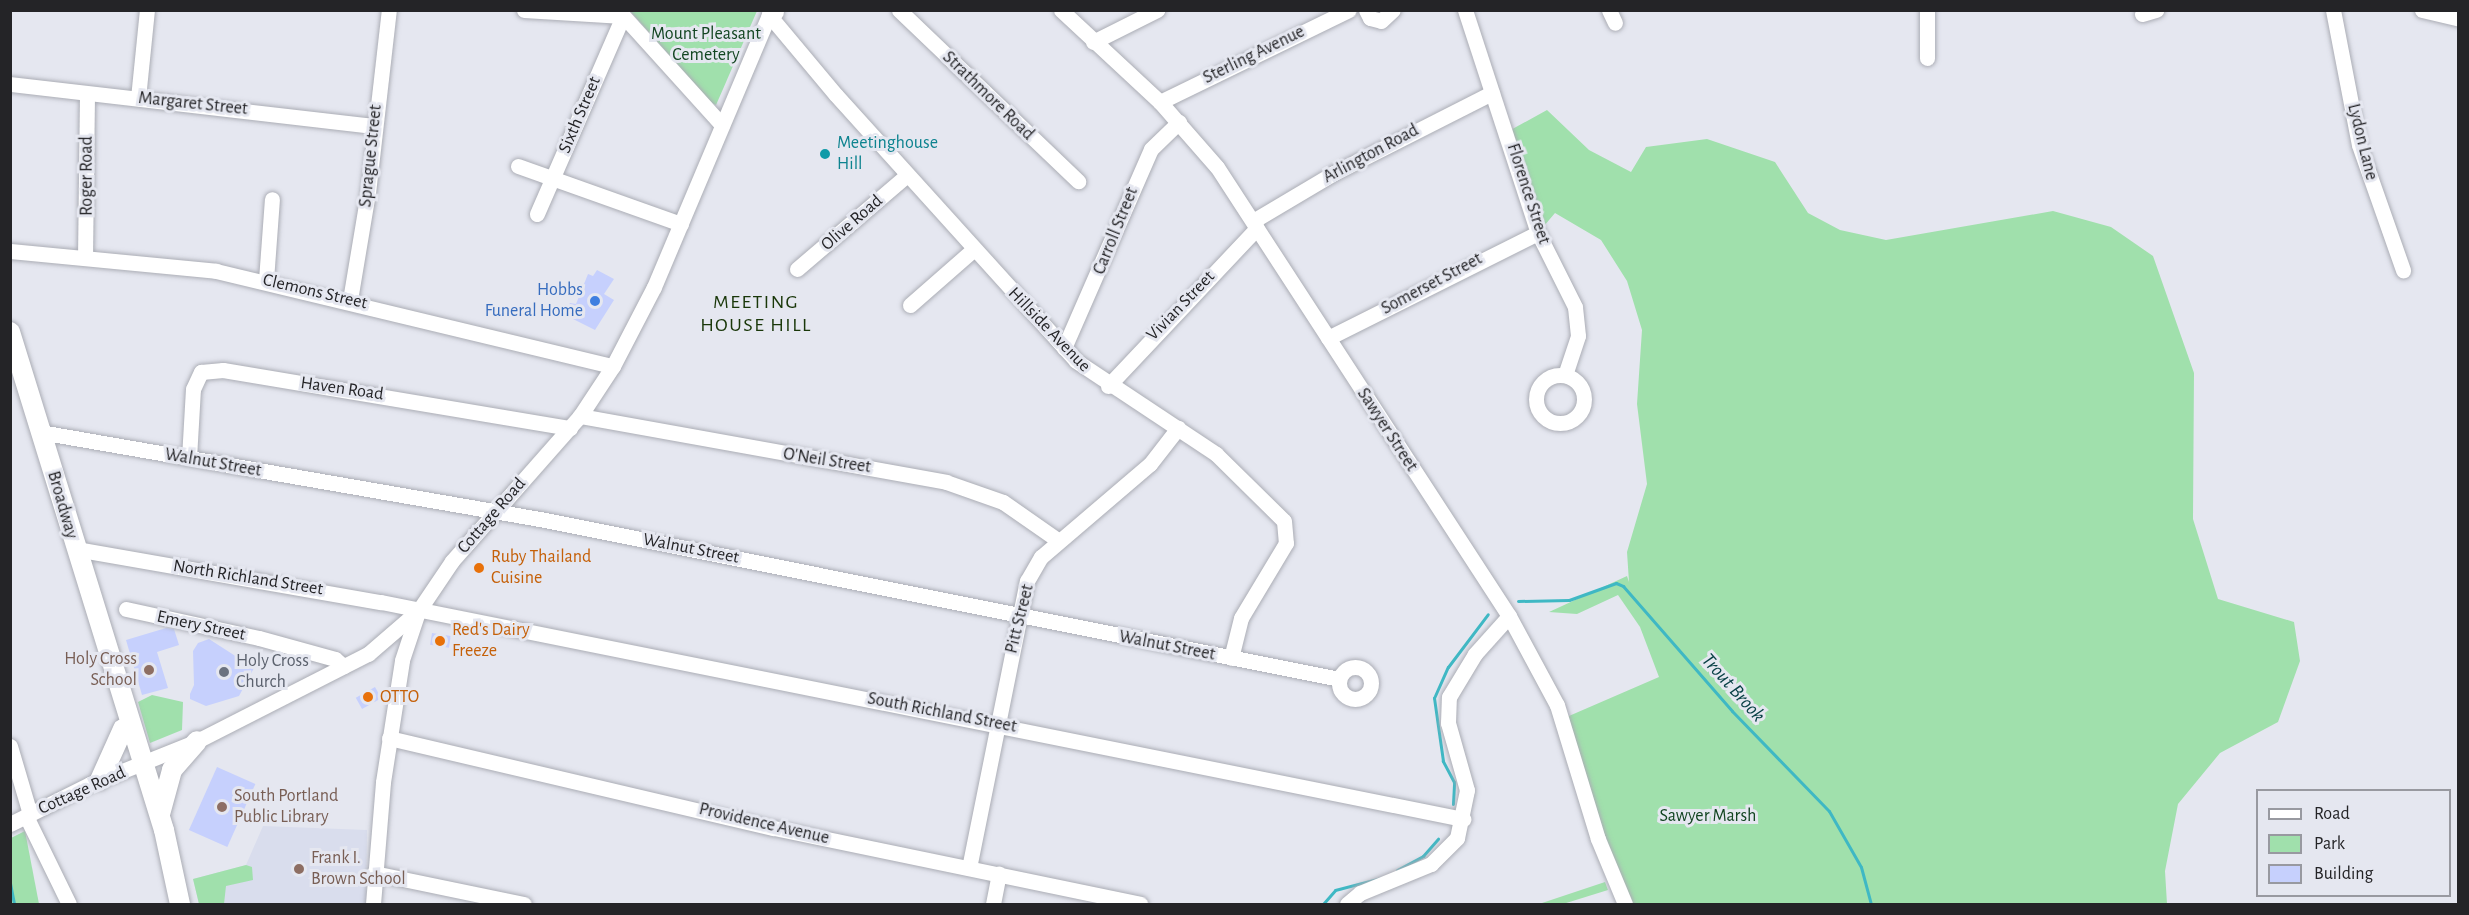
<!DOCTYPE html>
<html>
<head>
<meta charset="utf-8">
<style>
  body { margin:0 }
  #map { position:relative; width:2469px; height:915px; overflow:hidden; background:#e5e7f0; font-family:"Alegreya Sans",sans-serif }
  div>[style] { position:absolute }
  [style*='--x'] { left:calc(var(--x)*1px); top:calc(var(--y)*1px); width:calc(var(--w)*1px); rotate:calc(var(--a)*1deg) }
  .built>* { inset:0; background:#d9dded }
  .green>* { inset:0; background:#a0e0ac }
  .stream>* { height:3px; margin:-1.5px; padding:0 1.5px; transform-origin:1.5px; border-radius:1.5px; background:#3fb8c4 }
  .building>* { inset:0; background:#c6d0fd; transform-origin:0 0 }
  .roads { filter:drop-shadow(0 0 2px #abadb5) drop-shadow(0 0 2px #abadb5) }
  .minor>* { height:15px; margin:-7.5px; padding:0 7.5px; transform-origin:7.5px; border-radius:7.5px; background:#fff }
  .minor>.ring { margin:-7.5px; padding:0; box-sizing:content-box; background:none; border:15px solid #fff; border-radius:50% }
  .major>* { height:20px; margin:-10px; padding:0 10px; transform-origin:10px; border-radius:10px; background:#fff }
  .dots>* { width:16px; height:16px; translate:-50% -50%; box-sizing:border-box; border:3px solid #e5e7f0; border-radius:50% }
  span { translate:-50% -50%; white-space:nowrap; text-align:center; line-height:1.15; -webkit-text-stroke:6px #e5e7f0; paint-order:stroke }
  .park-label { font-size:18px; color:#124521 }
  .street-label { font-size:18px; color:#242427 }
  .culture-label { font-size:18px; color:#0d838f }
  .left { translate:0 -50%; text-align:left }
  .shop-label { font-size:18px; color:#366cbe }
  .right { translate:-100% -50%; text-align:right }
  .food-label { font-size:18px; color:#c56008 }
  .education-label { font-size:18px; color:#785e54 }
  .worship-label { font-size:18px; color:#5b616d }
  .neighbourhood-label { font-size:20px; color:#193709; letter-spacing:1.5px }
  .water-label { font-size:20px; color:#094146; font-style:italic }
  .frame { position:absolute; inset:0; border:12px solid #242427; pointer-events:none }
  .legend { position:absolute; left:2256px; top:789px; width:195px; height:108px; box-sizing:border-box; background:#e5e7f0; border:2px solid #9899a0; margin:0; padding:8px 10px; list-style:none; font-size:18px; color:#242427 }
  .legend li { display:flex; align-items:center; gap:12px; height:30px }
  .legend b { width:30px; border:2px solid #9899a0 }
</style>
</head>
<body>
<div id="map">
  <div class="built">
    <div style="clip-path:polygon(263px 826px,367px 830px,366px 904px,199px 904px,193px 879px,246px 865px)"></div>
  </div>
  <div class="green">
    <div style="clip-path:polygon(630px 11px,757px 11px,716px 105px,712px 103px)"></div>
    <div style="clip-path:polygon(1547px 110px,1589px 150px,1631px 172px,1646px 147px,1707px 139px,1775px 162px,1808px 213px,1840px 230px,1886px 240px,2053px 211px,2111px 227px,2153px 256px,2194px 373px,2193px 519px,2218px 599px,2294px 622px,2300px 661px,2278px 722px,2220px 753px,2178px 804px,2165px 871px,2167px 904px,1625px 904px,1562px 719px,1659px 677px,1640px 627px,1618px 595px,1577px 614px,1549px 612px,1627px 576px,1629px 582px,1627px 552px,1647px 484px,1637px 404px,1642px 330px,1627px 281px,1601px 240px,1555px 213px,1538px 233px,1507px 132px)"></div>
    <div style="clip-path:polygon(152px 695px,183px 702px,182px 730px,150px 743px,138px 702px)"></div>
    <div style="clip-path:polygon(25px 831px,39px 904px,11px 904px,11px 838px)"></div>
    <div style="clip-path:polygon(246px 865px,252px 867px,253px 880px,226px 886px,224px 904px,199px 904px,193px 879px)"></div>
    <div style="clip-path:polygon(1605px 882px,1608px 890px,1563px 904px,1539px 904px)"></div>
  </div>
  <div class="stream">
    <div style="--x:1518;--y:601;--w:51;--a:-1.1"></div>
    <div style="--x:1569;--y:600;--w:50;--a:-19.9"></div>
    <div style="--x:1616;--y:583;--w:8;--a:23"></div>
    <div style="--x:1623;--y:586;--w:166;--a:48.9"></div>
    <div style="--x:1732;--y:711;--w:139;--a:45.9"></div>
    <div style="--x:1829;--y:811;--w:64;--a:60.3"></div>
    <div style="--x:1861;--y:867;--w:38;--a:75"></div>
    <div style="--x:1453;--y:804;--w:22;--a:-87"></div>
    <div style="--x:1454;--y:782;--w:24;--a:-118"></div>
    <div style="--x:1443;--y:761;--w:64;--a:-98.1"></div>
    <div style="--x:1434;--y:698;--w:34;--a:-66"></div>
    <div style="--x:1448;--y:667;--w:66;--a:-53"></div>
    <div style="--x:1397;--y:870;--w:30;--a:-28"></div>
    <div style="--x:1423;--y:856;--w:23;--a:-49"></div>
    <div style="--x:10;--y:883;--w:21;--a:79"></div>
    <div style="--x:1323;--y:904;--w:18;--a:-49"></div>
    <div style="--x:1335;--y:890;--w:48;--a:-14.6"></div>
  </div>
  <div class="building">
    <div style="clip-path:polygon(597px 270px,614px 279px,604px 294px,614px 300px,595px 330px,563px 314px,570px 303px,576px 304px,588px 274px,593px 276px)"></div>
    <div style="clip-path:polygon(166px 628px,174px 629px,179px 645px,157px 652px,168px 688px,142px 695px,126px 640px)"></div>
    <div style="left:432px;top:633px;width:19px;height:12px;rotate:9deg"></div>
    <div style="clip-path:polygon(209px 639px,254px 668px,239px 696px,206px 706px,190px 699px,190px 694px,194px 685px,193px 651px,198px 643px)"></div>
    <div style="left:375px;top:687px;width:13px;height:22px;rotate:61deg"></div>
    <div style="left:217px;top:767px;width:42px;height:69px;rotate:24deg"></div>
  </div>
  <div class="roads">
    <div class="minor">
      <div style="--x:524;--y:10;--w:99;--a:3.5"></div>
      <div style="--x:623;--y:16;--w:216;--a:113.5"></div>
      <div style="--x:618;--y:10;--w:155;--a:47.9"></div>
      <div style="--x:899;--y:10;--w:248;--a:43.7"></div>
      <div style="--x:1061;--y:10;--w:135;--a:42.9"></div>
      <div style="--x:1160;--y:102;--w:86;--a:48.8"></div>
      <div style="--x:1217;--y:167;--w:536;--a:56.96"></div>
      <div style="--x:1509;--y:616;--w:101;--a:61.7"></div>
      <div style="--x:1557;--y:705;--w:140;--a:73"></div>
      <div style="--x:1598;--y:839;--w:70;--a:67.4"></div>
      <div style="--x:1366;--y:10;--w:9;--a:63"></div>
      <div style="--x:1370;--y:18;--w:11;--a:15"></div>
      <div style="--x:1381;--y:21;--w:16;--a:-43"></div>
      <div style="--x:1465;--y:10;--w:235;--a:71.9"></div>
      <div style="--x:1538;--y:233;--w:83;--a:63.4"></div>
      <div style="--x:1575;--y:307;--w:29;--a:84"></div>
      <div style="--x:1578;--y:336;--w:41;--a:108.4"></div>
      <div style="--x:1609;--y:10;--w:14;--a:65"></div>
      <div style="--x:1927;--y:10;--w:48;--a:90"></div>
      <div style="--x:2333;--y:10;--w:137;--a:79.1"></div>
      <div style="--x:2359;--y:145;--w:133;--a:70.6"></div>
      <div style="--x:2422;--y:10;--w:37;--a:13"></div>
      <div style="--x:776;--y:12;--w:8;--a:157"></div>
      <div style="--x:769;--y:15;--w:104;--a:50.1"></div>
      <div style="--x:836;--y:95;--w:358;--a:47.9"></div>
      <div style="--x:1076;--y:361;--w:168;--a:33.6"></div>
      <div style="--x:1216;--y:454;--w:95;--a:44.6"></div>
      <div style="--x:1284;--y:521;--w:22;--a:85"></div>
      <div style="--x:1286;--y:543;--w:87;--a:121"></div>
      <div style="--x:1241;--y:618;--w:41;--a:104"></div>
      <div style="--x:2142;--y:14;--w:15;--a:-16"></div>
      <div style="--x:1093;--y:42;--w:72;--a:-26.6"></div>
      <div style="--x:10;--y:84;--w:367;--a:6.6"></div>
      <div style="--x:138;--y:98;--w:88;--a:-84.2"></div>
      <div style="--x:1160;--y:102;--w:210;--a:-26"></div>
      <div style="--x:518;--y:166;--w:173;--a:19.6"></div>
      <div style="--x:1253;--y:221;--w:94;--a:-30.7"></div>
      <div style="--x:1334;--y:173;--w:177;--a:-26.9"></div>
      <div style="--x:10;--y:251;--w:207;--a:5.5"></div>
      <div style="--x:216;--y:271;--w:408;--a:13.5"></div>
      <div style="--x:85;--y:258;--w:164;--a:-89.3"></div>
      <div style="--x:797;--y:269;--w:143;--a:-40.5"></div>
      <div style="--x:266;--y:280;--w:81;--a:-85.8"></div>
      <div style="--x:350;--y:300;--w:109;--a:-80.5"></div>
      <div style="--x:368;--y:193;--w:184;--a:-83.5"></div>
      <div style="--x:910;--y:305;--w:85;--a:-41.2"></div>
      <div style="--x:1328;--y:338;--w:235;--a:-26.6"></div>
      <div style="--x:1064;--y:348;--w:217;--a:-66.4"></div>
      <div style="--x:1151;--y:149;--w:39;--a:-44"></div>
      <div class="ring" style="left:1536px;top:375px;width:33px;height:33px"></div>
      <div style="--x:1108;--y:386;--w:217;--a:-46.7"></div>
      <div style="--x:580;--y:416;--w:372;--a:10.2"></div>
      <div style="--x:946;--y:482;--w:60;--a:19.3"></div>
      <div style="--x:1003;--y:502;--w:68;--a:34.9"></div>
      <div style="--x:40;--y:432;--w:513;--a:9.88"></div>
      <div style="--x:545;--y:520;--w:810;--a:11.32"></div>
      <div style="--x:189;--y:458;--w:69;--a:-86.7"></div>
      <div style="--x:193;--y:389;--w:19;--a:-65"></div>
      <div style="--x:201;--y:372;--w:22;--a:-5"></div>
      <div style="--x:223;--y:370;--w:352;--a:9.5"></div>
      <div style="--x:76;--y:549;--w:310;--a:9.9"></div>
      <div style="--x:381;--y:602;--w:1104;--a:11.34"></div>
      <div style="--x:126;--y:609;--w:136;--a:12.3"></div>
      <div style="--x:259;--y:638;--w:79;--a:15.4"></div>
      <div style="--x:335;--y:659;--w:11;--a:41"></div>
      <div class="ring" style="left:1339px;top:667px;width:17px;height:17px"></div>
      <div style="--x:389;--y:738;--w:395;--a:13.2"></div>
      <div style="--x:774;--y:828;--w:374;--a:11.7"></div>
      <div style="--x:10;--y:746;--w:71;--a:73.6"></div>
      <div style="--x:26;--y:816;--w:98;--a:64"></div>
      <div style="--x:10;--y:824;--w:89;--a:-26.6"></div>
      <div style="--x:90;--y:784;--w:115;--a:-21.9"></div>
      <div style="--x:197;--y:741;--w:192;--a:-27"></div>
      <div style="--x:368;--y:654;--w:67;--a:-40.8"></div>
      <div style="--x:419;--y:610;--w:59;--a:-56"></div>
      <div style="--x:452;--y:561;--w:193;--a:-48.6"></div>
      <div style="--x:580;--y:416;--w:60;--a:-56.6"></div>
      <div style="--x:613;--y:366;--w:89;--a:-62.6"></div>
      <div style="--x:654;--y:287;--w:301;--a:-67.1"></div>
      <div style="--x:969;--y:868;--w:293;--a:-78.6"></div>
      <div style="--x:1027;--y:581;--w:28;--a:-60"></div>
      <div style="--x:1041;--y:557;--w:143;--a:-40.5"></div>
      <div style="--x:1150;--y:464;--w:46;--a:-52.1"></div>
      <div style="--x:374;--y:873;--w:153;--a:11.7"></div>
      <div style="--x:373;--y:904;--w:122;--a:-85.3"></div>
      <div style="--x:383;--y:782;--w:123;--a:-81.1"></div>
      <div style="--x:402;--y:660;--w:47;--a:-71.6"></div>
      <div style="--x:993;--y:904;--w:31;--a:-79"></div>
      <div style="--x:1347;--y:904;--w:17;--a:-40"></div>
      <div style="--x:1360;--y:893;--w:77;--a:-22.2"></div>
      <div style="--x:1431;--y:864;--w:37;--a:-45"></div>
      <div style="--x:1457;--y:838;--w:49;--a:-78.2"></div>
      <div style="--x:1467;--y:790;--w:70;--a:-105.8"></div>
      <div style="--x:1448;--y:723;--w:26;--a:-88"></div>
      <div style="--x:1449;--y:697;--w:50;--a:-58.8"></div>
      <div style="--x:1475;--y:654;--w:51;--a:-48.2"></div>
    </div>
    <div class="major">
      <div style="--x:10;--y:332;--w:521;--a:72.82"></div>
      <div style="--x:164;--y:830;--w:76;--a:77.8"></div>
      <div style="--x:100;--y:780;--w:56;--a:-65.7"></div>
      <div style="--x:160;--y:814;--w:46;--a:-74.7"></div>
      <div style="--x:172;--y:770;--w:38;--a:-49"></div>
    </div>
  </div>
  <div class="dots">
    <div style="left:825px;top:154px;background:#0f9aa8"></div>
    <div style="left:595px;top:301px;background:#3f7fe0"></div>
    <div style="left:479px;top:568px;background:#e8710a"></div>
    <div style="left:440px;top:641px;background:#e8710a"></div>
    <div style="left:149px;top:670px;background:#8d6e63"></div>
    <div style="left:224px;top:672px;background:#6b7280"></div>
    <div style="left:368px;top:697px;background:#e8710a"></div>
    <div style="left:222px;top:807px;background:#8d6e63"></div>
    <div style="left:299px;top:869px;background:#8d6e63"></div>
  </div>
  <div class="park-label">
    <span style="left:706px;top:45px">Mount Pleasant<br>Cemetery</span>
    <span style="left:1708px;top:816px">Sawyer Marsh</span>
  </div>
  <div class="street-label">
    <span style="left:1254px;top:55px;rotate:-26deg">Sterling Avenue</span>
    <span style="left:988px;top:96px;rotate:44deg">Strathmore Road</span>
    <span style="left:193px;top:104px;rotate:6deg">Margaret Street</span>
    <span style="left:580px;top:115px;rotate:-67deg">Sixth Street</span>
    <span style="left:2362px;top:142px;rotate:76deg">Lydon Lane</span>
    <span style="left:1371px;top:154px;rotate:-28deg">Arlington Road</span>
    <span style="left:371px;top:156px;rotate:-84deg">Sprague Street</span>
    <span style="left:87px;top:176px;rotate:-90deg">Roger Road</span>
    <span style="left:1528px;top:194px;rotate:72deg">Florence Street</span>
    <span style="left:852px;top:223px;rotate:-41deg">Olive Road</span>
    <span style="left:1116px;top:231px;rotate:-68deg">Carroll Street</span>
    <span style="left:1432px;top:284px;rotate:-28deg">Somerset Street</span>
    <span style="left:315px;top:292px;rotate:13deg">Clemons Street</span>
    <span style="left:1181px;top:306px;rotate:-46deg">Vivian Street</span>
    <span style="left:1049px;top:330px;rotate:46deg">Hillside Avenue</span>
    <span style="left:342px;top:389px;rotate:8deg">Haven Road</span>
    <span style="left:1387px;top:430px;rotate:57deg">Sawyer Street</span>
    <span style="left:827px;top:461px;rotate:9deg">O'Neil Street</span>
    <span style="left:213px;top:463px;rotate:10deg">Walnut Street</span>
    <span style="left:62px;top:505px;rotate:74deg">Broadway</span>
    <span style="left:492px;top:516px;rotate:-49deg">Cottage Road</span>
    <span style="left:691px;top:549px;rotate:11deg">Walnut Street</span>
    <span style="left:248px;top:578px;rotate:9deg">North Richland Street</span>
    <span style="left:1020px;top:619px;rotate:-76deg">Pitt Street</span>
    <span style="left:201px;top:626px;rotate:12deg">Emery Street</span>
    <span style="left:1167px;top:646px;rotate:11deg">Walnut Street</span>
    <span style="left:942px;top:713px;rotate:11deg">South Richland Street</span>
    <span style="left:82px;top:791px;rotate:-24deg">Cottage Road</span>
    <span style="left:764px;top:824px;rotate:13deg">Providence Avenue</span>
  </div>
  <div class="culture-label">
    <span class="left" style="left:837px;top:154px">Meetinghouse<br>Hill</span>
  </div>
  <div class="shop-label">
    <span class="right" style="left:583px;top:301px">Hobbs<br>Funeral Home</span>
  </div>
  <div class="food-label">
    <span class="left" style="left:491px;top:568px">Ruby Thailand<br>Cuisine</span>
    <span class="left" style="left:452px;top:641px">Red's Dairy<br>Freeze</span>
    <span class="left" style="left:380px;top:697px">OTTO</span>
  </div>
  <div class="education-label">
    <span class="right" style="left:137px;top:670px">Holy Cross<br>School</span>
    <span class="left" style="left:234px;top:807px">South Portland<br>Public Library</span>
    <span class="left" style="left:311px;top:869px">Frank I.<br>Brown School</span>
  </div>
  <div class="worship-label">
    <span class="left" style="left:236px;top:672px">Holy Cross<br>Church</span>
  </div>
  <div class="neighbourhood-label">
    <span style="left:756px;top:314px">MEETING<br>HOUSE HILL</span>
  </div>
  <div class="water-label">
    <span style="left:1733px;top:688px;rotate:48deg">Trout Brook</span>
  </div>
  <div class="frame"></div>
  <ul class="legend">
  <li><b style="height:8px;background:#fff"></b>Road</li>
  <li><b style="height:16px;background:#a0e0ac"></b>Park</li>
  <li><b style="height:16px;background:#c6d0fd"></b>Building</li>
  </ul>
</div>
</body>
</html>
